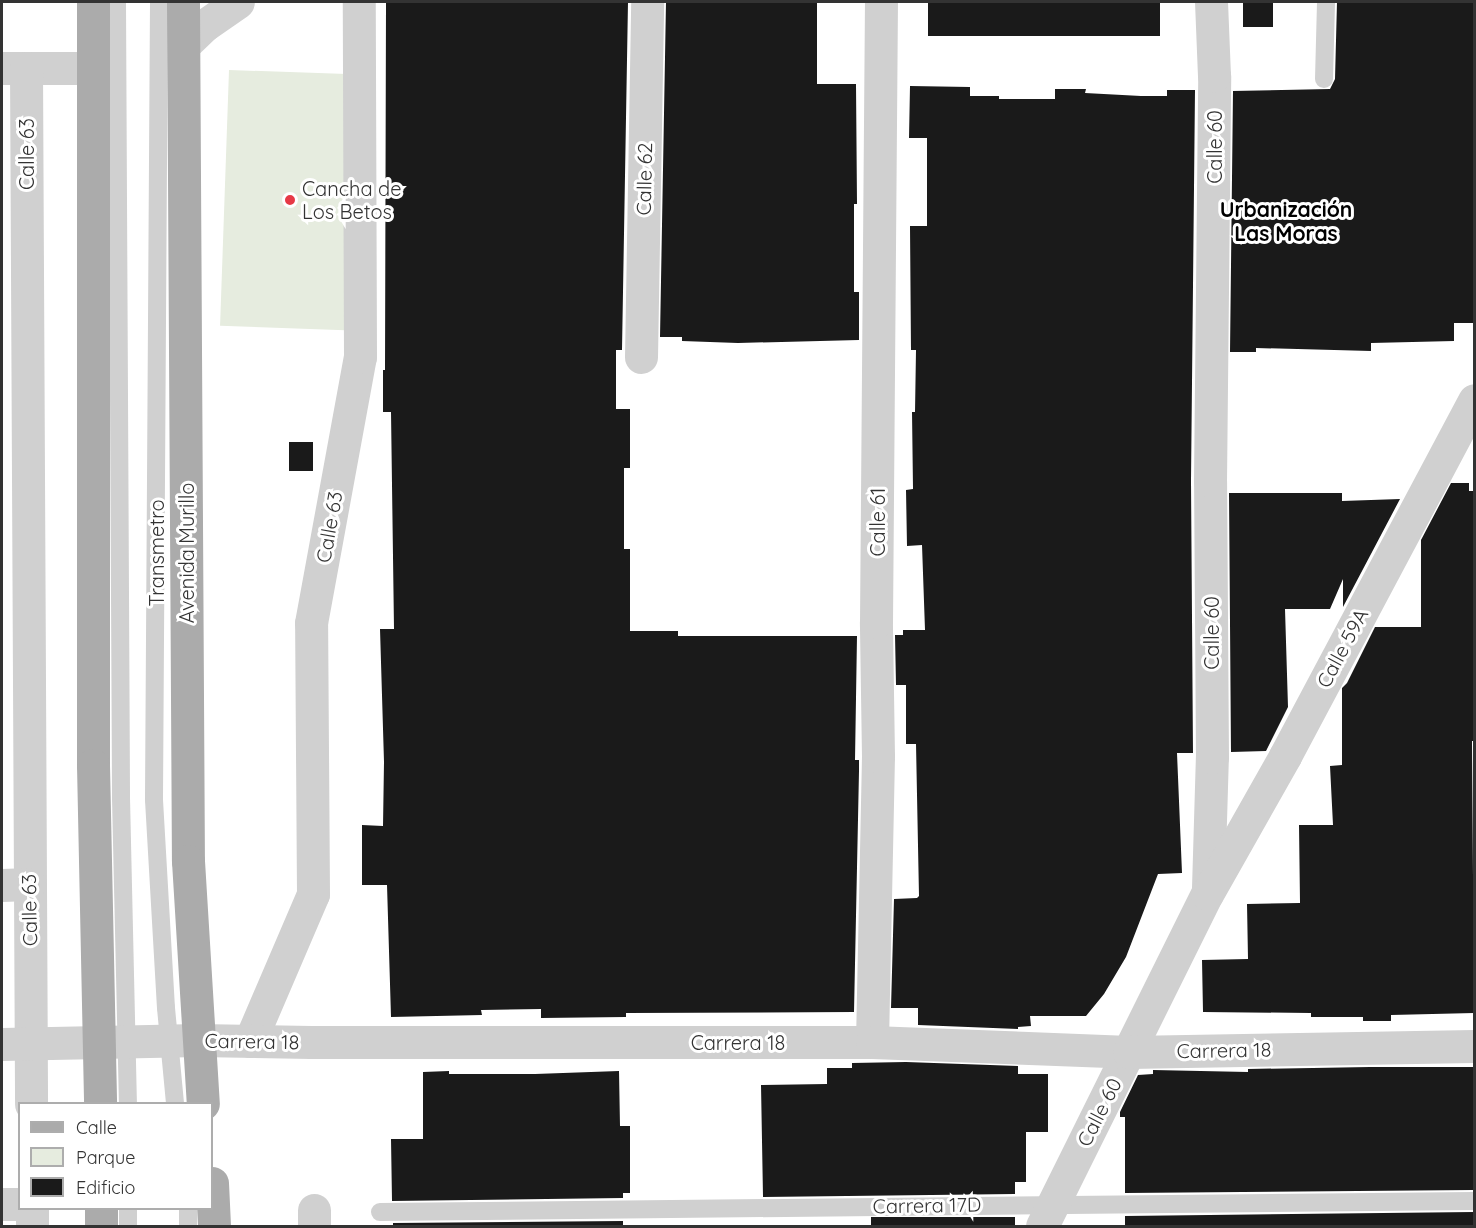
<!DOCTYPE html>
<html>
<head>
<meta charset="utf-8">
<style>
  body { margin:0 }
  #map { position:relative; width:1476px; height:1228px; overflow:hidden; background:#fff; font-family:Quicksand,sans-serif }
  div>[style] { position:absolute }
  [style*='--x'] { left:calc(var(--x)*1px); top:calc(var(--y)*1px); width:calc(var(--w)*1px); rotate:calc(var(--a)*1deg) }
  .green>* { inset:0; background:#e6ecdf; transform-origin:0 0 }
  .building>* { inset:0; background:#1a1a1a; transform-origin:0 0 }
  .service>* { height:18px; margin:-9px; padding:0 9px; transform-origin:9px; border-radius:9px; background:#d0d0d0 }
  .minor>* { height:33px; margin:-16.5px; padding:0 16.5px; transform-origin:16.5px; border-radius:16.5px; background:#d0d0d0 }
  .tertiary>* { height:33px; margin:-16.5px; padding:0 16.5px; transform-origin:16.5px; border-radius:16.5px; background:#d0d0d0 }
  .primary>* { height:33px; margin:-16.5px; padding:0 16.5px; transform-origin:16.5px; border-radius:16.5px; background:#ababab }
  .dots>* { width:16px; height:16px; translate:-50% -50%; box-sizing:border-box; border:3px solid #fff; border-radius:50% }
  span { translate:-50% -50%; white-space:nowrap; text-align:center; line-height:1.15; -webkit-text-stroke:6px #fff; paint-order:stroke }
  .street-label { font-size:20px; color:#333 }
  .poi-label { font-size:20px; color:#333 }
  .left { translate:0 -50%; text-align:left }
  .neighbourhood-label { font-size:21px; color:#000; font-weight:700 }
  .frame { position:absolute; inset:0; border:3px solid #333; pointer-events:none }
  .legend { position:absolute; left:18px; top:1102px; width:195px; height:108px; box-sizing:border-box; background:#fff; border:2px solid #adadad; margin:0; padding:8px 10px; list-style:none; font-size:18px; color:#333 }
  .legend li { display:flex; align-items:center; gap:12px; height:30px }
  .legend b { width:30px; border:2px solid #adadad }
</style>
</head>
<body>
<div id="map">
  <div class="green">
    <div style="left:229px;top:70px;width:125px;height:256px;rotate:2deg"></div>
  </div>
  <div class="building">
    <div style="clip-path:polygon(386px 2px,628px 2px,622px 350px,616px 350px,616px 409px,630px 409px,630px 468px,624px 468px,624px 549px,630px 549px,630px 631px,678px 631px,678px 636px,857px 636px,855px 760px,859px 760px,859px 771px,854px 1012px,626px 1013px,626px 1017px,541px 1018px,541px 1009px,481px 1010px,482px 1015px,391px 1017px,387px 885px,362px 885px,362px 825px,383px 826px,384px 762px,380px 629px,394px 629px,391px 412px,383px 412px,383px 370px,385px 370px)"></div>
    <div style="clip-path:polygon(666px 2px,817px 2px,817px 84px,856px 84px,857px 204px,854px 204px,854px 292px,859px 292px,859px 340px,738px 343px,682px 341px,682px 337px,660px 337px)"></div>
    <div style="left:928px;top:2px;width:232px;height:34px"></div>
    <div style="left:1243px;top:2px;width:30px;height:25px"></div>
    <div style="clip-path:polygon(1337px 2px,1474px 2px,1474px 323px,1454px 323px,1454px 341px,1371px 343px,1371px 351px,1256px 348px,1256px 352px,1230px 352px,1233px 91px,1330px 89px,1335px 79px)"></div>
    <div style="clip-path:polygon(910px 86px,970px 87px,970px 96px,999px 96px,999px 99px,1055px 99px,1055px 89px,1086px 89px,1085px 93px,1141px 96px,1167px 96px,1167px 90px,1195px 90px,1191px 481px,1193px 753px,1177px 753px,1182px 873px,1158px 874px,1126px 957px,1104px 994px,1086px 1016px,1030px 1016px,1031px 1026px,1018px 1027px,1018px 1029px,918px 1025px,918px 1008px,891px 1008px,894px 899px,917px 898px,919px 896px,916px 744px,906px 744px,906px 685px,896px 685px,895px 635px,903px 635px,903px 630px,925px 630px,922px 545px,907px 546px,906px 490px,913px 489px,912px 412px,915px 412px,916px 350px,911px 350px,910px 226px,927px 226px,927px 138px,909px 138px)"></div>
    <div style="left:289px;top:442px;width:24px;height:29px"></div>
    <div style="clip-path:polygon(1451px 483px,1469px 483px,1469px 491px,1474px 491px,1474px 741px,1472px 741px,1474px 1013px,1391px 1015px,1391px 1021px,1363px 1021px,1363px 1017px,1311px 1017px,1311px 1013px,1203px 1012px,1202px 960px,1248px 959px,1247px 904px,1300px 903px,1299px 825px,1333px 825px,1330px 766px,1342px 765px,1342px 688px,1347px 683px,1375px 627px,1421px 627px,1421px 540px)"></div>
    <div style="clip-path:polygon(1229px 493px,1342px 493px,1342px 501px,1400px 499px,1343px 607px,1343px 579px,1330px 609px,1285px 609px,1288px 707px,1266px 751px,1231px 752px)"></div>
    <div style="clip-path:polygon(906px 1062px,1018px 1066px,1018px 1074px,1048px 1074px,1048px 1132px,1026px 1132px,1026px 1182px,1015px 1182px,1015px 1194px,763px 1197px,761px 1085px,827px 1084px,827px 1068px,852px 1068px,852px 1063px)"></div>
    <div style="clip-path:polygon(1370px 1067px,1474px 1067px,1474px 1190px,1125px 1193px,1125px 1117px,1120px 1117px,1120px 1112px,1138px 1075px,1153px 1074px,1153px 1070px,1248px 1072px,1248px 1069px)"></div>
    <div style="clip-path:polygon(449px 1071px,449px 1074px,535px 1074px,619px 1071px,620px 1126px,630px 1126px,630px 1193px,623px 1193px,623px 1198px,392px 1201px,391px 1139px,423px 1139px,423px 1072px)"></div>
    <div style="clip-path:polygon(1474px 1212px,1474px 1227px,1125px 1227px,1125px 1216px)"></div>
    <div style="left:1015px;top:1217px;width:10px;height:144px;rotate:90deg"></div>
    <div style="clip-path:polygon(623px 1221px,623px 1227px,393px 1227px,393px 1223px)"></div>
  </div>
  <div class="service">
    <div style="--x:117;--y:2;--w:796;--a:89.71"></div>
    <div style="--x:121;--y:798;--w:306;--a:88.7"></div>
    <div style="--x:159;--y:2;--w:798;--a:90.36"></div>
    <div style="--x:154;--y:800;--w:208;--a:86.7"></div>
    <div style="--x:166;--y:1008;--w:96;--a:84.6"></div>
    <div style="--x:1324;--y:79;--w:77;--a:-88.5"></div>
    <div style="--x:128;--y:1208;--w:18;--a:90"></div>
    <div style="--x:188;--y:1208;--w:18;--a:90"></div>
    <div style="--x:380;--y:1212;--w:1094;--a:-0.58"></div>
  </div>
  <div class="minor">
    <div style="--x:184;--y:45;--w:29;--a:-44"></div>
    <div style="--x:205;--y:25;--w:40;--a:-34.9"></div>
    <div style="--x:2;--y:68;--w:93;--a:0"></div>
    <div style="--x:26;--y:68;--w:1036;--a:89.72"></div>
    <div style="--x:641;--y:357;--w:355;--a:-89"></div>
    <div style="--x:2;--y:885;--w:27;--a:-2"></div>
    <div style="--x:1208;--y:888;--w:131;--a:-88.3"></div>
    <div style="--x:1212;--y:757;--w:276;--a:-90.4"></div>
    <div style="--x:1210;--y:481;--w:405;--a:-89.4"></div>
    <div style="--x:1214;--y:76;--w:74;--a:-92.3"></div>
    <div style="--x:250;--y:1041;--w:160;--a:-66.8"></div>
    <div style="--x:313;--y:894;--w:271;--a:-90.4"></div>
    <div style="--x:311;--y:623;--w:270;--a:-79.6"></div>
    <div style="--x:360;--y:357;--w:355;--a:-90.2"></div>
    <div style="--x:872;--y:1042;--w:286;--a:-88.8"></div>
    <div style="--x:878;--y:756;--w:134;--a:-90.9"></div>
    <div style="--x:876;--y:622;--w:620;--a:-89.54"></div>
    <div style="--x:2;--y:1044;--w:196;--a:-1.2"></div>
    <div style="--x:2;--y:1204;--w:18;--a:0"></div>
    <div style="--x:32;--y:1208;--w:18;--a:90"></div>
    <div style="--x:314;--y:1210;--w:16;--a:90"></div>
    <div style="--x:1042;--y:1226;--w:371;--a:-63.6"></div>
    <div style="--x:1207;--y:894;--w:159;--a:-60.5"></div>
    <div style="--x:1285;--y:756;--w:403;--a:-62"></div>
  </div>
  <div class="tertiary">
    <div style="--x:198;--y:1040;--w:113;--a:1"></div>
    <div style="--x:311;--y:1042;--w:561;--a:0"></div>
    <div style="--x:872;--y:1042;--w:257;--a:2.2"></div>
    <div style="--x:1129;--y:1052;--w:345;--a:-1"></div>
  </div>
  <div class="primary">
    <div style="--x:93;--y:2;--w:763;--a:90"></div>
    <div style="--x:93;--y:765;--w:339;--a:88.8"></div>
    <div style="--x:183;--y:2;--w:859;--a:89.67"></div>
    <div style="--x:188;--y:861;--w:243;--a:86.5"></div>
    <div style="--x:212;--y:1183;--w:43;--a:87.3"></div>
    <div style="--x:101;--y:1208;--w:18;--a:90"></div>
  </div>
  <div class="dots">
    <div style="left:290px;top:200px;background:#e63946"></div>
  </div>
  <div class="street-label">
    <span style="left:1214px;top:147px;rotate:-90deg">Calle 60</span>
    <span style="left:26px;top:154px;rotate:-90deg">Calle 63</span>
    <span style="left:644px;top:179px;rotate:-89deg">Calle 62</span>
    <span style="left:877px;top:522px;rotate:-90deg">Calle 61</span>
    <span style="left:329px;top:527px;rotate:-80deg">Calle 63</span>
    <span style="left:156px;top:553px;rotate:-90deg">Transmetro</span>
    <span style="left:186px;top:553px;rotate:-90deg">Avenida Murillo</span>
    <span style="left:1211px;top:633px;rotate:-90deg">Calle 60</span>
    <span style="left:1342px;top:648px;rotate:-62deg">Calle 59A</span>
    <span style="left:29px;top:910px;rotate:-91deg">Calle 63</span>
    <span style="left:252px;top:1041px;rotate:1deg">Carrera 18</span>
    <span style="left:738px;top:1042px">Carrera 18</span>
    <span style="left:1224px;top:1050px;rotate:-1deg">Carrera 18</span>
    <span style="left:1099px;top:1112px;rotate:-63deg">Calle 60</span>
    <span style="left:927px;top:1205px;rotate:-1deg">Carrera 17D</span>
  </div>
  <div class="poi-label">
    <span class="left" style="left:302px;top:200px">Cancha de<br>Los Betos</span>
  </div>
  <div class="neighbourhood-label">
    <span style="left:1286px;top:221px">Urbanización<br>Las Moras</span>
  </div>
  <div class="frame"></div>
  <ul class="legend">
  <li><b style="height:8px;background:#ababab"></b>Calle</li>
  <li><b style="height:16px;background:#e6ecdf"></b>Parque</li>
  <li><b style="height:16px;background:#1a1a1a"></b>Edificio</li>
  </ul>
</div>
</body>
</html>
